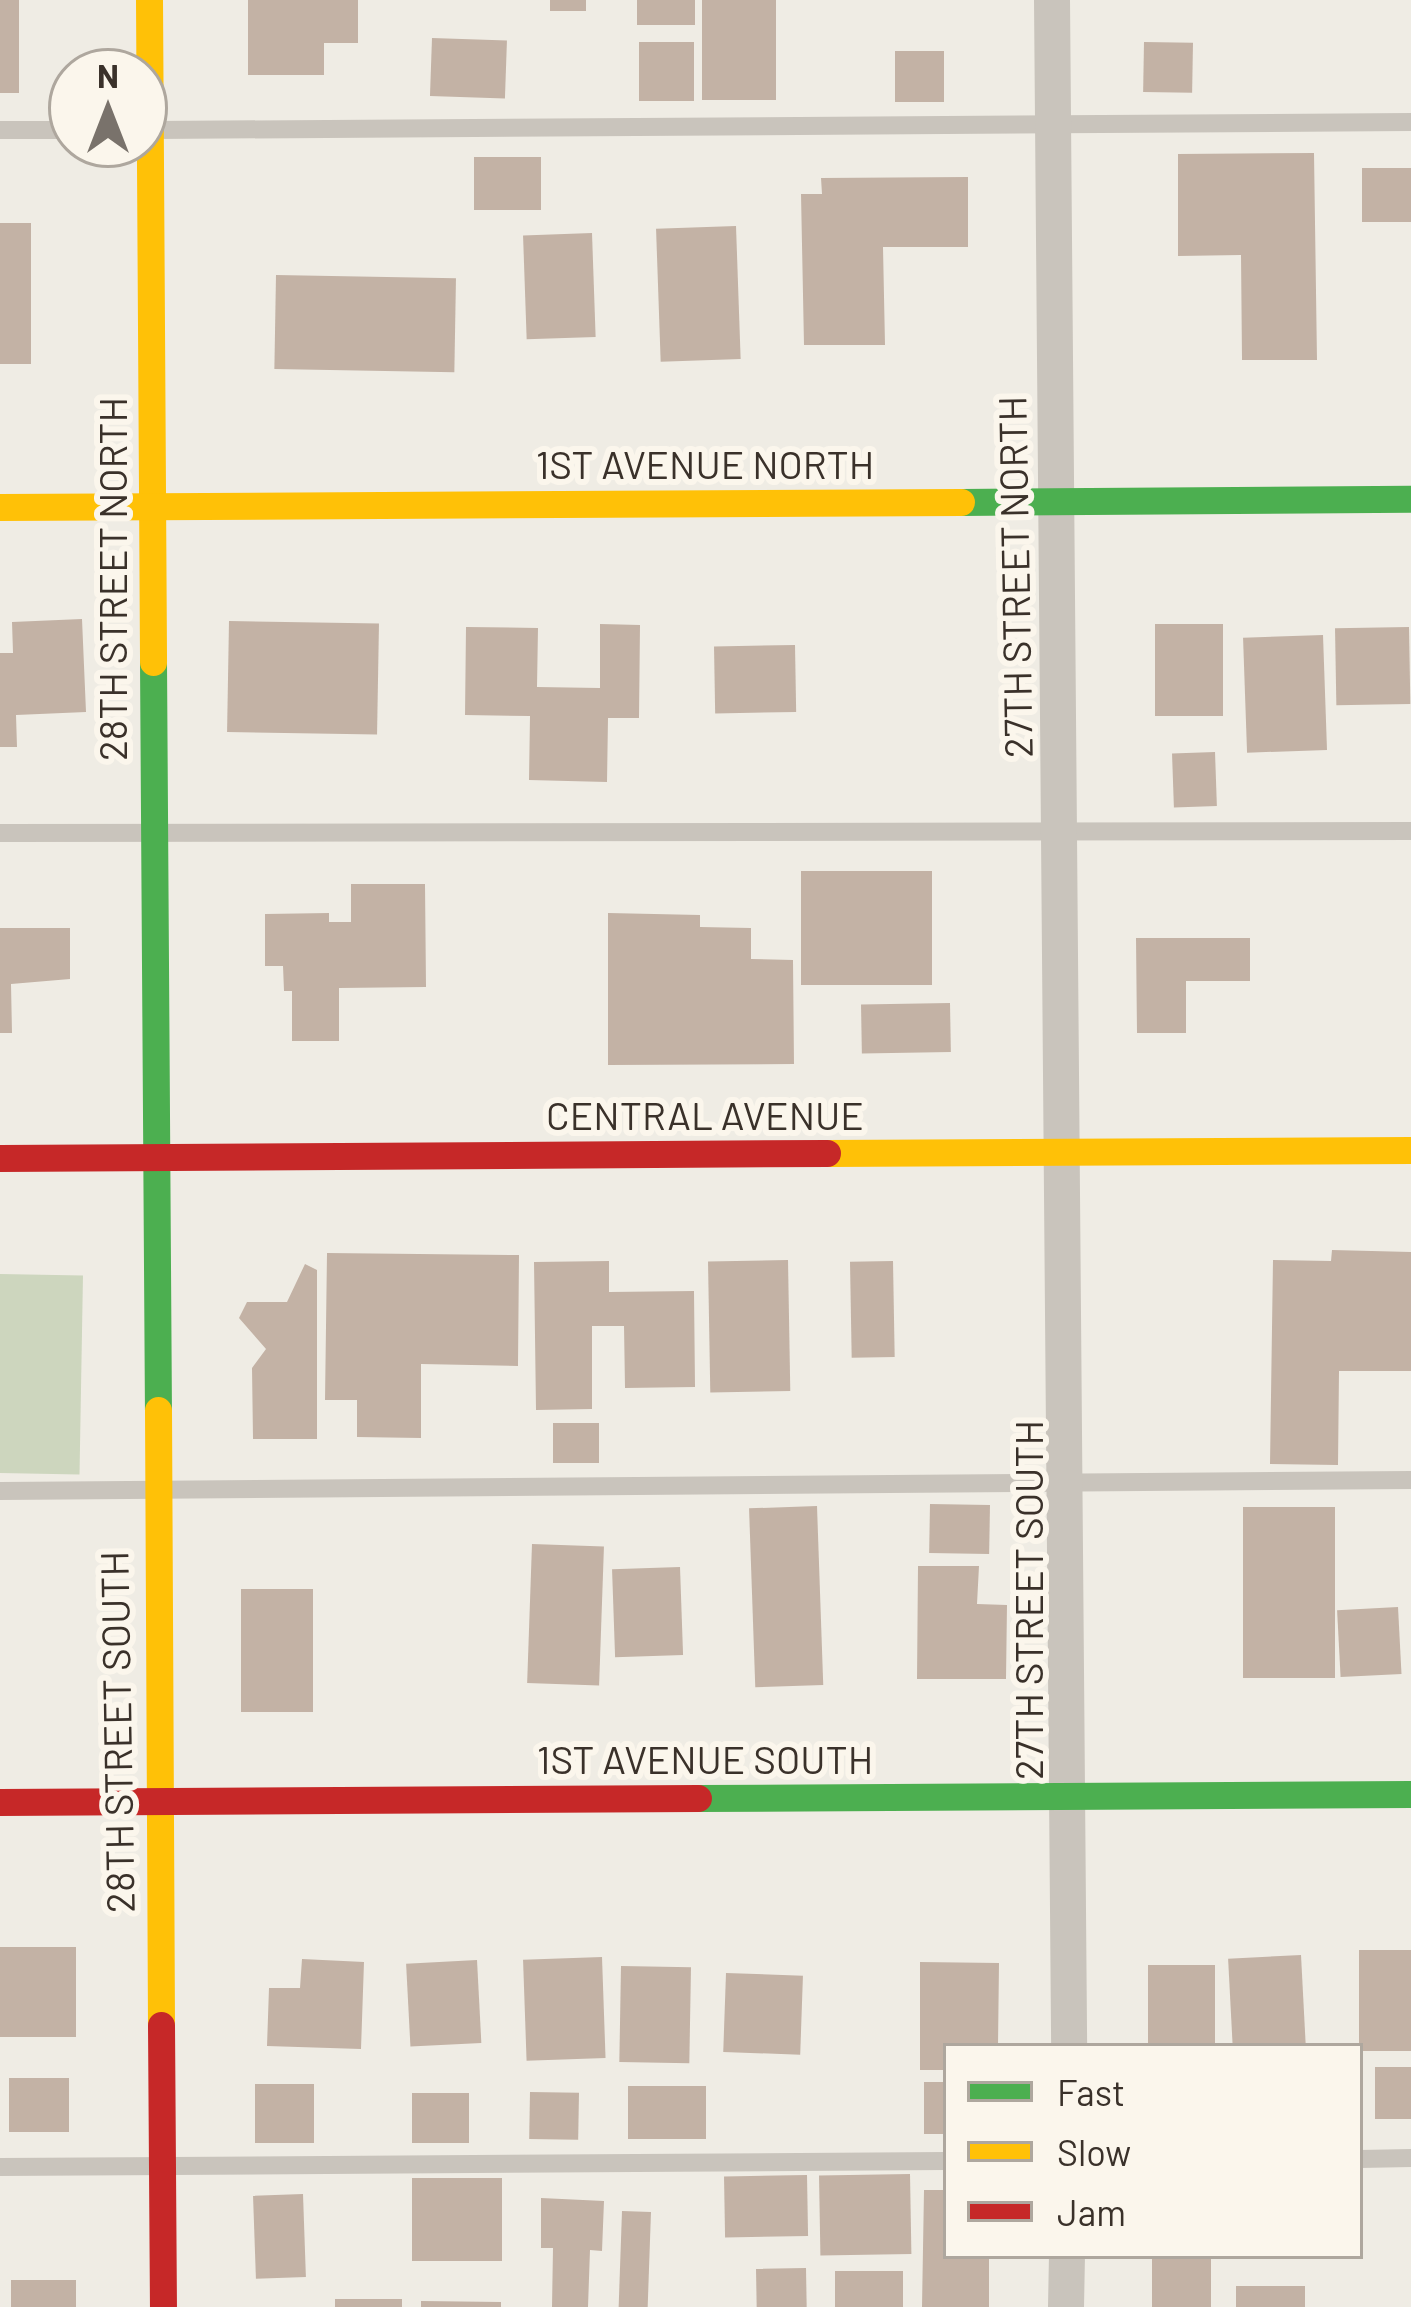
<!DOCTYPE html>
<html>
<head>
<meta charset="utf-8">
<style>
  body { margin:0 }
  #map { position:relative; width:1411px; height:2307px; overflow:hidden; background:#efece4; font-family:Barlow,sans-serif }
  div>[style] { position:absolute }
  [style*='--x'] { left:calc(var(--x)*1px); top:calc(var(--y)*1px); width:calc(var(--w)*1px); rotate:calc(var(--a)*1deg) }
  .green>* { inset:0; background:#cdd6be; transform-origin:0 0 }
  .building>* { inset:0; background:#c3b2a5; transform-origin:0 0 }
  .lane>* { height:18px; margin:-9px; padding:0 9px; transform-origin:9px; border-radius:9px; background:#c9c4bc }
  .street>* { height:36px; margin:-18px; padding:0 18px; transform-origin:18px; border-radius:18px; background:#c9c4bc }
  .fast>* { height:27px; margin:-13.5px; padding:0 13.5px; transform-origin:13.5px; border-radius:13.5px; background:#4caf50 }
  .slow>* { height:27px; margin:-13.5px; padding:0 13.5px; transform-origin:13.5px; border-radius:13.5px; background:#ffc107 }
  .jam>* { height:27px; margin:-13.5px; padding:0 13.5px; transform-origin:13.5px; border-radius:13.5px; background:#c62828 }
  span { translate:-50% -50%; white-space:nowrap; text-align:center; line-height:1.15; -webkit-text-stroke:12px #fbf6ec; paint-order:stroke }
  .street-label { font-size:39px; color:#3a312a }
  .legend { position:absolute; left:943px; top:2043px; width:420px; height:216px; box-sizing:border-box; background:#fbf6ec; border:3px solid #aea79e; margin:0; padding:15px 21px; list-style:none; font-size:36px; color:#3a312a }
  .legend li { display:flex; align-items:center; gap:24px; height:60px }
  .legend b { width:60px; border:3px solid #aea79e }
  .north { position:absolute; left:48px; top:48px; width:120px; height:120px; box-sizing:border-box; background:#fbf6ec; border:3px solid #aea79e; border-radius:50%; rotate:0deg; font-size:33px; font-weight:700; line-height:48px; text-align:center; color:#3a312a }
  .north::after { content:''; display:block; margin:auto; width:42px; height:54px; background:#79726b; clip-path:polygon(50% 0,100% 100%,50% 72%,0 100%) }
</style>
</head>
<body>
<div id="map">
  <div class="green">
    <div style="left:0;top:1274px;width:83px;height:199px;rotate:1deg"></div>
  </div>
  <div class="building">
    <div style="left:0;top:0;width:19px;height:93px"></div>
    <div style="clip-path:polygon(248px 0,358px 0,358px 43px,324px 43px,324px 75px,248px 75px)"></div>
    <div style="left:550px;top:0;width:36px;height:11px"></div>
    <div style="left:637px;top:0;width:58px;height:25px"></div>
    <div style="left:702px;top:0;width:74px;height:100px"></div>
    <div style="left:432px;top:38px;width:75px;height:58px;rotate:2deg"></div>
    <div style="left:639px;top:42px;width:55px;height:59px"></div>
    <div style="left:1144px;top:42px;width:49px;height:50px;rotate:1deg"></div>
    <div style="left:895px;top:51px;width:49px;height:51px"></div>
    <div style="clip-path:polygon(1314px 153px,1317px 360px,1242px 360px,1241px 255px,1178px 256px,1178px 154px)"></div>
    <div style="left:474px;top:157px;width:67px;height:53px"></div>
    <div style="left:1362px;top:168px;width:49px;height:54px"></div>
    <div style="clip-path:polygon(968px 177px,968px 247px,883px 247px,885px 345px,804px 345px,801px 194px,822px 194px,821px 178px)"></div>
    <div style="left:0;top:223px;width:31px;height:141px"></div>
    <div style="left:736px;top:226px;width:133px;height:80px;rotate:88deg"></div>
    <div style="left:592px;top:233px;width:104px;height:69px;rotate:88deg"></div>
    <div style="left:276px;top:275px;width:180px;height:94px;rotate:1deg"></div>
    <div style="clip-path:polygon(82px 619px,86px 712px,16px 715px,17px 747px,0 747px,0 653px,13px 653px,12px 622px)"></div>
    <div style="left:229px;top:621px;width:150px;height:111px;rotate:1deg"></div>
    <div style="clip-path:polygon(600px 624px,640px 625px,639px 718px,608px 718px,607px 782px,529px 780px,530px 716px,465px 715px,466px 627px,538px 628px,537px 687px,600px 688px)"></div>
    <div style="left:1155px;top:624px;width:68px;height:92px"></div>
    <div style="left:1409px;top:627px;width:77px;height:74px;rotate:89deg"></div>
    <div style="left:1323px;top:635px;width:115px;height:80px;rotate:88deg"></div>
    <div style="left:795px;top:645px;width:67px;height:81px;rotate:89deg"></div>
    <div style="left:1215px;top:752px;width:54px;height:43px;rotate:88deg"></div>
    <div style="left:801px;top:871px;width:131px;height:114px"></div>
    <div style="clip-path:polygon(351px 884px,425px 884px,426px 987px,339px 988px,339px 1041px,292px 1041px,292px 991px,284px 991px,283px 966px,265px 966px,265px 914px,329px 913px,329px 922px,351px 922px)"></div>
    <div style="clip-path:polygon(608px 913px,700px 915px,700px 927px,751px 928px,751px 959px,793px 960px,794px 1064px,608px 1065px)"></div>
    <div style="clip-path:polygon(0 928px,70px 928px,70px 979px,11px 984px,12px 1033px,0 1033px)"></div>
    <div style="clip-path:polygon(1136px 938px,1250px 938px,1250px 981px,1186px 981px,1186px 1033px,1137px 1033px)"></div>
    <div style="left:950px;top:1003px;width:49px;height:89px;rotate:89deg"></div>
    <div style="clip-path:polygon(1332px 1250px,1411px 1252px,1411px 1371px,1339px 1371px,1338px 1465px,1270px 1464px,1273px 1260px,1331px 1261px)"></div>
    <div style="clip-path:polygon(327px 1253px,519px 1255px,518px 1366px,421px 1364px,421px 1438px,357px 1437px,357px 1400px,325px 1400px)"></div>
    <div style="left:788px;top:1260px;width:131px;height:80px;rotate:89deg"></div>
    <div style="clip-path:polygon(609px 1261px,609px 1292px,694px 1291px,695px 1387px,625px 1388px,624px 1326px,592px 1326px,592px 1409px,536px 1410px,534px 1262px)"></div>
    <div style="left:893px;top:1261px;width:96px;height:43px;rotate:89deg"></div>
    <div style="clip-path:polygon(305px 1264px,317px 1270px,317px 1439px,253px 1439px,252px 1368px,266px 1349px,239px 1318px,247px 1302px,287px 1302px)"></div>
    <div style="left:553px;top:1423px;width:46px;height:40px"></div>
    <div style="left:930px;top:1504px;width:60px;height:49px;rotate:1deg"></div>
    <div style="left:817px;top:1506px;width:179px;height:68px;rotate:88deg"></div>
    <div style="left:1243px;top:1507px;width:92px;height:171px"></div>
    <div style="left:532px;top:1544px;width:72px;height:139px;rotate:2deg"></div>
    <div style="clip-path:polygon(918px 1566px,979px 1566px,977px 1604px,1007px 1605px,1006px 1679px,917px 1679px)"></div>
    <div style="left:680px;top:1567px;width:88px;height:68px;rotate:88deg"></div>
    <div style="left:241px;top:1589px;width:72px;height:123px"></div>
    <div style="left:1398px;top:1607px;width:67px;height:61px;rotate:87deg"></div>
    <div style="left:76px;top:1947px;width:90px;height:76px;rotate:90deg"></div>
    <div style="left:1359px;top:1950px;width:52px;height:101px"></div>
    <div style="left:1301px;top:1955px;width:91px;height:73px;rotate:87deg"></div>
    <div style="left:602px;top:1957px;width:101px;height:79px;rotate:88deg"></div>
    <div style="clip-path:polygon(302px 1959px,364px 1962px,361px 2049px,267px 2046px,269px 1988px,300px 1988px)"></div>
    <div style="left:477px;top:1960px;width:83px;height:71px;rotate:87deg"></div>
    <div style="clip-path:polygon(920px 1962px,999px 1963px,998px 2046px,946px 2046px,946px 2070px,920px 2070px)"></div>
    <div style="left:1148px;top:1965px;width:67px;height:81px"></div>
    <div style="left:621px;top:1966px;width:70px;height:96px;rotate:1deg"></div>
    <div style="left:726px;top:1973px;width:77px;height:79px;rotate:2deg"></div>
    <div style="left:1375px;top:2067px;width:36px;height:52px"></div>
    <div style="left:9px;top:2078px;width:60px;height:54px"></div>
    <div style="left:946px;top:2082px;width:52px;height:22px;rotate:90deg"></div>
    <div style="left:255px;top:2084px;width:59px;height:59px"></div>
    <div style="left:628px;top:2086px;width:78px;height:53px"></div>
    <div style="left:530px;top:2092px;width:49px;height:47px;rotate:1deg"></div>
    <div style="left:412px;top:2093px;width:57px;height:50px"></div>
    <div style="left:910px;top:2174px;width:80px;height:91px;rotate:89deg"></div>
    <div style="left:807px;top:2175px;width:61px;height:83px;rotate:89deg"></div>
    <div style="left:412px;top:2178px;width:90px;height:83px"></div>
    <div style="clip-path:polygon(924px 2190px,946px 2190px,946px 2256px,989px 2256px,989px 2307px,922px 2307px)"></div>
    <div style="left:303px;top:2194px;width:83px;height:50px;rotate:88deg"></div>
    <div style="clip-path:polygon(541px 2198px,604px 2201px,602px 2251px,590px 2250px,588px 2307px,552px 2307px,553px 2248px,541px 2248px)"></div>
    <div style="left:622px;top:2211px;width:29px;height:96px;rotate:2deg"></div>
    <div style="left:1152px;top:2256px;width:59px;height:51px"></div>
    <div style="left:806px;top:2268px;width:39px;height:50px;rotate:89deg"></div>
    <div style="left:835px;top:2271px;width:68px;height:36px"></div>
    <div style="left:11px;top:2280px;width:65px;height:27px"></div>
    <div style="left:1236px;top:2286px;width:69px;height:21px"></div>
    <div style="left:402px;top:2299px;width:8px;height:67px;rotate:90deg"></div>
    <div style="clip-path:polygon(421px 2301px,501px 2302px,501px 2307px,421px 2307px)"></div>
  </div>
  <div class="lane">
    <div style="--x:0;--y:130;--w:72;--a:0"></div>
    <div style="--x:155;--y:130;--w:1256;--a:-0.36"></div>
    <div style="--x:0;--y:833;--w:1411;--a:-0.08"></div>
    <div style="--x:0;--y:1491;--w:1411;--a:-0.45"></div>
    <div style="--x:1360;--y:2159;--w:51;--a:-1.1"></div>
    <div style="--x:0;--y:2167;--w:946;--a:-0.36"></div>
  </div>
  <div class="street">
    <div style="--x:1052;--y:0;--w:2046;--a:89.52"></div>
    <div style="--x:1066;--y:2307;--w:51;--a:-88.9"></div>
  </div>
  <div class="fast">
    <div style="--x:961;--y:502;--w:450;--a:-0.4"></div>
    <div style="--x:153;--y:662;--w:748;--a:89.62"></div>
    <div style="--x:698;--y:1798;--w:713;--a:-0.32"></div>
  </div>
  <div class="slow">
    <div style="--x:149;--y:0;--w:662;--a:89.65"></div>
    <div style="--x:0;--y:507;--w:961;--a:-0.3"></div>
    <div style="--x:827;--y:1153;--w:584;--a:-0.29"></div>
    <div style="--x:158;--y:1410;--w:615;--a:89.72"></div>
  </div>
  <div class="jam">
    <div style="--x:0;--y:1158;--w:827;--a:-0.35"></div>
    <div style="--x:0;--y:1802;--w:698;--a:-0.33"></div>
    <div style="--x:161;--y:2025;--w:282;--a:89.6"></div>
  </div>
  <div class="street-label">
    <span style="left:705px;top:464px">1ST AVENUE NORTH</span>
    <span style="left:1015px;top:577px;rotate:-91deg">27TH STREET NORTH</span>
    <span style="left:112px;top:579px;rotate:-90deg">28TH STREET NORTH</span>
    <span style="left:705px;top:1115px">CENTRAL AVENUE</span>
    <span style="left:1028px;top:1600px;rotate:-90deg">27TH STREET SOUTH</span>
    <span style="left:117px;top:1732px;rotate:-91deg">28TH STREET SOUTH</span>
    <span style="left:705px;top:1759px">1ST AVENUE SOUTH</span>
  </div>
  <ul class="legend">
  <li><b style="height:15px;background:#4caf50"></b>Fast</li>
  <li><b style="height:15px;background:#ffc107"></b>Slow</li>
  <li><b style="height:15px;background:#c62828"></b>Jam</li>
  </ul>
  <div class="north">N</div>
</div>
</body>
</html>
